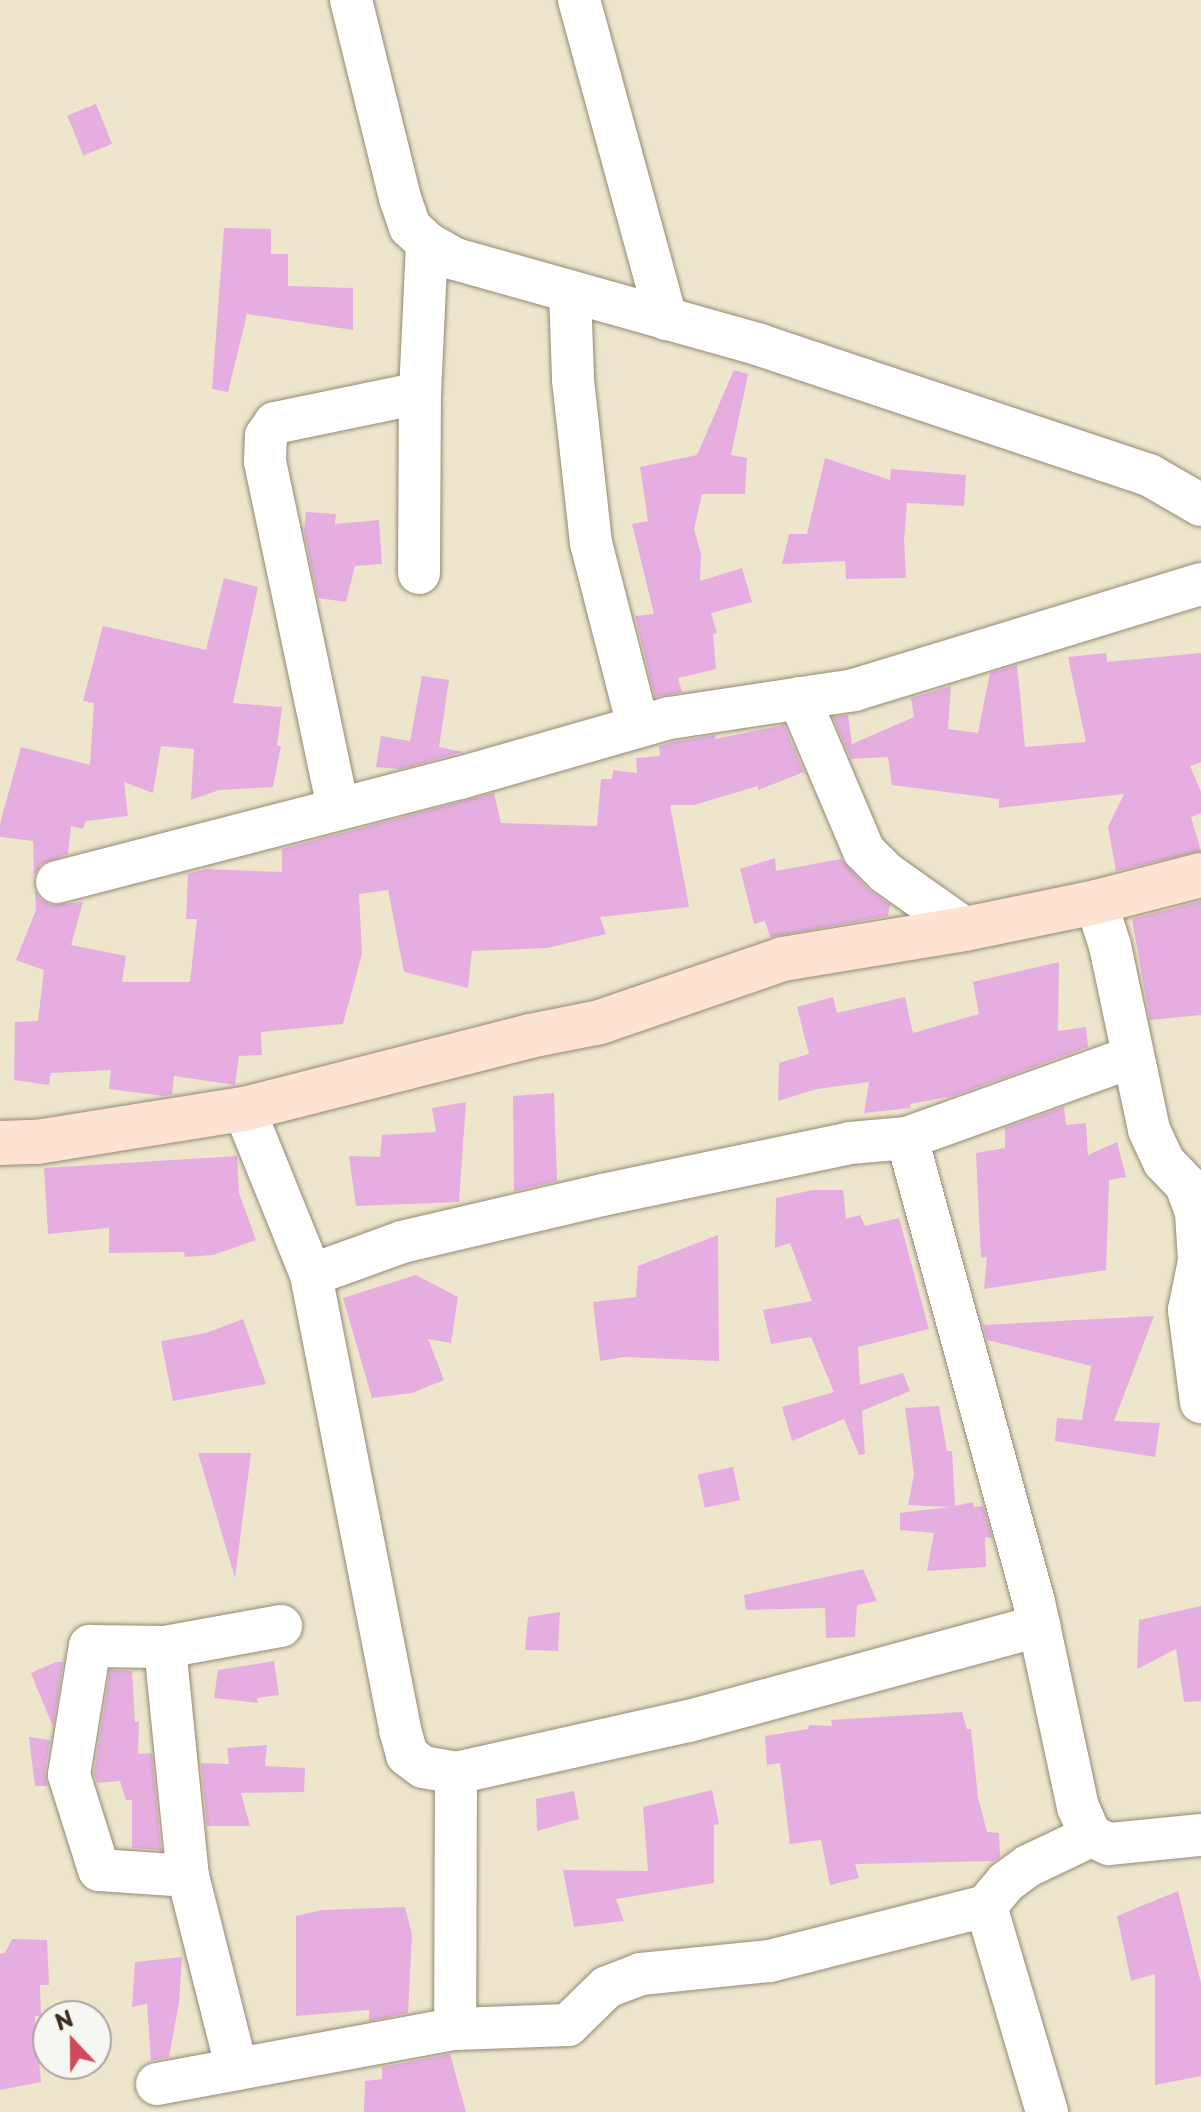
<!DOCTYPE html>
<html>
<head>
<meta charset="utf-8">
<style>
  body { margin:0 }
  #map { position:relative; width:1201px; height:2112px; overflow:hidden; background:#ede6cc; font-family:"Playpen Sans",sans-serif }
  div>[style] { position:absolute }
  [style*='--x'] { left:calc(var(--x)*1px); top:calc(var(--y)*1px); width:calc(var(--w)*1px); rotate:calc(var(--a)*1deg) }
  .building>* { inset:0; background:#e6ade0; transform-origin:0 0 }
  .roads { filter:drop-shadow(0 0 2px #948875) drop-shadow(0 0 2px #948875) }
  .street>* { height:42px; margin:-21px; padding:0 21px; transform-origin:21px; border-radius:21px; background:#fff }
  .secondary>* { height:44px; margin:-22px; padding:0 22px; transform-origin:22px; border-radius:22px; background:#fee3d2 }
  span { translate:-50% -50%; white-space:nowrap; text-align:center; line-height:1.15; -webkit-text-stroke:8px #f6f6f2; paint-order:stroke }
  .north { position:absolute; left:32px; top:2000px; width:80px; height:80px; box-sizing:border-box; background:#f6f6f2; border:2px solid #aba49d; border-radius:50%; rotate:338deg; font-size:22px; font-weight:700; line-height:32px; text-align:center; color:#3b2a1e }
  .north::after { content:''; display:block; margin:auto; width:28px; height:36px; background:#d1495b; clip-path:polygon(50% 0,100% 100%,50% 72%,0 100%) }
</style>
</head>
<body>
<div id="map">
  <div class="building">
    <div style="left:96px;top:104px;width:43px;height:31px;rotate:68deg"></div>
    <div style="clip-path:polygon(224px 228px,271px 229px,271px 254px,288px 254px,288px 286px,353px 288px,353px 330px,247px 314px,228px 392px,212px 389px)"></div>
    <div style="clip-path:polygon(734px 370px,748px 374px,731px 455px,747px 458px,745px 494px,702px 494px,694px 529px,701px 554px,700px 581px,742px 568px,752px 602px,711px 613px,717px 633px,713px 634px,716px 669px,678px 678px,682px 692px,655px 697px,635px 616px,654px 614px,632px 524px,648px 521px,640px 467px,697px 455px)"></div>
    <div style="clip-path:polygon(825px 458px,890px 480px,891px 469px,966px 475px,964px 506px,907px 503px,904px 540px,906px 578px,846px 579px,845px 561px,782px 564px,789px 534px,807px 534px)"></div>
    <div style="clip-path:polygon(306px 512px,336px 514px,335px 524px,379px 520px,382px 564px,355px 566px,346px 602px,318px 598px,304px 531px)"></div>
    <div style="clip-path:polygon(224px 578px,258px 587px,233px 703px,282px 707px,277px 746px,281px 746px,273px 787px,219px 790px,191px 800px,194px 749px,161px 746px,153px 793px,124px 782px,128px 816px,86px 821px,83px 829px,71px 826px,68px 854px,41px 864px,34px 875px,33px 841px,0 837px,0 824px,21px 747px,90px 765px,94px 703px,83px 701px,103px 626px,206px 650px)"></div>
    <div style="clip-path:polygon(1106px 653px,1107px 662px,1201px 653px,1201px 762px,1190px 766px,1201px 792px,1201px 813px,1191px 817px,1201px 851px,1116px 871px,1108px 827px,1124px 794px,999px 808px,999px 799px,892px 785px,888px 757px,851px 759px,833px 717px,848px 715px,852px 744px,914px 717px,911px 698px,951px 686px,948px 729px,978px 733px,990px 673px,1017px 665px,1025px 747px,1086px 742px,1068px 657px)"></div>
    <div style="clip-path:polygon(422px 676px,449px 680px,439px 747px,463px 752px,400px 769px,376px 767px,381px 736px,410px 741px)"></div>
    <div style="clip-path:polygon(784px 725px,804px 772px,758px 790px,758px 786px,694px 805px,670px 805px,689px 907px,600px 917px,606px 934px,547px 948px,472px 951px,468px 988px,404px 972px,388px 890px,359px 894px,362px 954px,343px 1024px,261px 1032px,262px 1055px,239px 1056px,235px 1085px,174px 1076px,172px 1095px,164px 1096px,109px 1089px,111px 1070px,51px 1073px,49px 1085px,14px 1080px,15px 1022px,38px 1021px,44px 970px,16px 960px,36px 910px,35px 890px,40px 899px,51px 905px,83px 902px,71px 945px,126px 956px,122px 982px,190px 982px,197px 919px,186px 919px,188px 874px,205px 869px,282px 872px,282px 849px,494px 793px,501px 823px,597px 826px,601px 779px,612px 779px,613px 770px,637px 773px,636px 758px,660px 756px,659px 746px,674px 742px,715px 735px,715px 739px)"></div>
    <div style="clip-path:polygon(775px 858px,776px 871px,841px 859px,869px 890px,890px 905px,888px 916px,770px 937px,765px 921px,754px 924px,740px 869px)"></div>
    <div style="clip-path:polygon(1201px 901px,1201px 1015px,1150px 1020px,1132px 919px)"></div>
    <div style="clip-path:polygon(1059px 962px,1058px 1031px,1086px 1027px,1088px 1047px,953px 1096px,910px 1104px,910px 1108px,864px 1113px,869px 1082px,817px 1089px,778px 1101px,779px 1063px,809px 1054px,797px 1007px,833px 997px,837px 1013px,905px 997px,913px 1033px,979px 1014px,973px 982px)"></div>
    <div style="clip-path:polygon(554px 1093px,557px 1181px,514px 1191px,513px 1096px)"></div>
    <div style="clip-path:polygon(466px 1102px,459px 1202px,356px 1206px,349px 1156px,380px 1157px,382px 1135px,436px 1132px,432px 1108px)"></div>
    <div style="clip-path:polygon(1064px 1107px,1066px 1125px,1086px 1123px,1088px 1155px,1117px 1142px,1126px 1177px,1109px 1180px,1106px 1270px,984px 1289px,987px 1257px,981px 1258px,976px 1153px,1005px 1148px,1005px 1128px)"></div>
    <div style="clip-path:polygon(237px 1156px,239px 1193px,256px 1240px,213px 1255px,185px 1257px,184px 1252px,109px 1253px,109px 1228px,48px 1234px,44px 1168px)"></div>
    <div style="clip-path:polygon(813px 1190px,843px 1190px,846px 1219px,860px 1215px,865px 1226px,899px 1218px,929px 1329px,858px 1347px,860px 1385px,903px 1373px,910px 1391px,862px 1411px,865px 1454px,859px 1455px,844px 1419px,792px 1441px,782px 1407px,834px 1392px,811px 1337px,771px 1344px,763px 1310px,812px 1301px,790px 1243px,775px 1248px,776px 1198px)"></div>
    <div style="clip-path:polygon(718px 1235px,719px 1361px,624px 1357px,600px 1361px,593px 1302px,636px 1297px,638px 1266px)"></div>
    <div style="clip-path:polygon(416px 1275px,458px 1297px,451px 1343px,428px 1339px,444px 1380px,412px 1393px,372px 1398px,343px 1298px)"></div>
    <div style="clip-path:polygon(1154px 1316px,1114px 1421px,1160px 1423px,1155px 1457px,1055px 1441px,1057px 1418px,1082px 1420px,1091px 1366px,987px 1340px,983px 1325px)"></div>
    <div style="clip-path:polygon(243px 1319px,266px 1384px,173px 1401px,161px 1341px,206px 1333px)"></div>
    <div style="clip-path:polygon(939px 1406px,947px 1451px,952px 1451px,955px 1506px,973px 1502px,974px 1507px,983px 1506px,992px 1538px,985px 1537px,986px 1567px,927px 1571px,934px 1533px,900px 1530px,900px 1513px,949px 1507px,908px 1505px,914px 1474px,905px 1408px)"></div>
    <div style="clip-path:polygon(198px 1453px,251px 1453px,235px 1578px)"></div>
    <div style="left:733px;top:1467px;width:34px;height:36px;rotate:78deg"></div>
    <div style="clip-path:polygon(863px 1569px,877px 1601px,857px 1605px,855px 1637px,826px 1638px,825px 1608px,746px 1610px,744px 1595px)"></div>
    <div style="clip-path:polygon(1201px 1606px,1201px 1701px,1184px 1702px,1176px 1649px,1137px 1669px,1139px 1620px)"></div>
    <div style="clip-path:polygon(560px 1612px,558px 1651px,525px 1650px,528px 1617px)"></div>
    <div style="clip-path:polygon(274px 1661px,279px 1695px,257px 1698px,258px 1703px,214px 1698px,218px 1670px)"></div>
    <div style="clip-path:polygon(56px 1662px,63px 1662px,53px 1727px,31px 1673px)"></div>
    <div style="clip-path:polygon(110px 1670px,132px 1671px,135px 1722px,139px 1721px,138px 1754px,152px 1753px,161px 1850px,132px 1848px,132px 1800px,126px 1800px,120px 1781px,97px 1783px,94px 1773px)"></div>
    <div style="clip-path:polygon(962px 1712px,967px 1729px,971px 1729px,978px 1798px,987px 1832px,999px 1833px,1000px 1857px,994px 1861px,855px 1864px,859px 1878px,830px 1885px,821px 1840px,790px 1844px,780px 1763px,767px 1765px,765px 1736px,808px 1729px,809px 1725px,832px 1726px,831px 1720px)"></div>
    <div style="clip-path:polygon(29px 1737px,50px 1740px,45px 1771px,47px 1786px,35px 1786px)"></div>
    <div style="clip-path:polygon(267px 1745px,265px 1766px,305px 1768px,304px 1792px,241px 1793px,250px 1826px,207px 1826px,201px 1763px,229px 1764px,227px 1748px)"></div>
    <div style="clip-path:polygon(712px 1790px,719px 1824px,714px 1825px,714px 1883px,616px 1899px,624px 1921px,574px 1927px,563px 1870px,648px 1871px,643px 1807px)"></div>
    <div style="clip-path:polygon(574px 1791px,579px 1819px,537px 1831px,536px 1799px)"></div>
    <div style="clip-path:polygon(1178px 1891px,1201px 1983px,1201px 2076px,1155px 2085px,1155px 1974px,1131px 1981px,1117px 1916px)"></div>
    <div style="clip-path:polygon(405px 1907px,412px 1934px,408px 2013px,369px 2021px,369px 2010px,296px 2016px,296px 1916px,322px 1910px)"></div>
    <div style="clip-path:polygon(12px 1939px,47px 1940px,49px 1985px,40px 1985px,41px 2016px,35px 2016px,41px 2082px,0 2090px,0 1954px,5px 1953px)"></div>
    <div style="clip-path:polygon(182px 1957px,179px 2003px,169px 2057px,151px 2061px,147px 2004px,132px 2007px,135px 1962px)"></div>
    <div style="clip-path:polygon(450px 2054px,466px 2112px,364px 2112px,365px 2081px,382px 2079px,382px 2067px)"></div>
  </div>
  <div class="roads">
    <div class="street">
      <div style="--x:351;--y:0;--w:204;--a:76.1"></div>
      <div style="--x:400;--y:198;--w:31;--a:71"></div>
      <div style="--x:410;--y:227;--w:23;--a:43"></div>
      <div style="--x:427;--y:243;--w:32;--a:30"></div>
      <div style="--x:455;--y:259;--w:317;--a:15.7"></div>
      <div style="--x:760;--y:345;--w:410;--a:18.5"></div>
      <div style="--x:1149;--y:475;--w:60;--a:30"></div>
      <div style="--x:579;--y:0;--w:331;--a:74.7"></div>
      <div style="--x:570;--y:292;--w:88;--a:88"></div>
      <div style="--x:573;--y:380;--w:164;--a:83.7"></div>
      <div style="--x:591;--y:543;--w:189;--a:75.6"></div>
      <div style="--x:419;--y:573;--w:180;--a:-89.7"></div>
      <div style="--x:420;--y:393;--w:150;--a:-87.3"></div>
      <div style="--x:799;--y:698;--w:166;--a:67"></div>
      <div style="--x:864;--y:851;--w:31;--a:45"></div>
      <div style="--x:886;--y:873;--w:97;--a:35.3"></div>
      <div style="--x:338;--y:808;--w:354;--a:-101.9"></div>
      <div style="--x:265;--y:462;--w:26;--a:-88"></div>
      <div style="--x:266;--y:436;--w:16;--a:-55"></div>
      <div style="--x:275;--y:423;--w:148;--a:-11.7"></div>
      <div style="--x:57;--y:882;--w:416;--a:-14.5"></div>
      <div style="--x:460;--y:778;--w:217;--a:-16"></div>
      <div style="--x:669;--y:718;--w:187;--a:-8.6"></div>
      <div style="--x:854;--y:690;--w:363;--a:-17"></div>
      <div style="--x:1096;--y:902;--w:46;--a:72.3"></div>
      <div style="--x:1110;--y:946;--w:188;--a:78"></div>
      <div style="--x:1149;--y:1130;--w:35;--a:65"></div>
      <div style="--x:1164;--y:1162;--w:32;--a:46"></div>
      <div style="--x:1186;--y:1185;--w:30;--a:70"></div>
      <div style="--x:1196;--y:1213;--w:48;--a:86.4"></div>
      <div style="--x:1199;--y:1261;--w:50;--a:101.5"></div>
      <div style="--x:1189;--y:1310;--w:93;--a:82.6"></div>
      <div style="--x:244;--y:1109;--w:179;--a:68"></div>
      <div style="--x:311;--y:1275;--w:97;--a:-19.9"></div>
      <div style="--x:402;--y:1242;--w:205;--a:-13.2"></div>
      <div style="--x:602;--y:1195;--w:253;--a:-11.8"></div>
      <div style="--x:850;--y:1143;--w:57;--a:-5"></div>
      <div style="--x:907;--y:1138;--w:239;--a:-19.8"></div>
      <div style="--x:907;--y:1138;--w:481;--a:74.7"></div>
      <div style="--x:1034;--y:1602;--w:210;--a:77.9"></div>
      <div style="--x:1078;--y:1807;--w:32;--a:66"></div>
      <div style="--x:1091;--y:1836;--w:20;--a:24"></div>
      <div style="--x:1109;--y:1844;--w:92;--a:-5.6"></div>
      <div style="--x:311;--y:1275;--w:464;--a:78.9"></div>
      <div style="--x:400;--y:1730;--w:26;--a:74"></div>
      <div style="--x:407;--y:1755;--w:20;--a:37"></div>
      <div style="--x:423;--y:1767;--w:34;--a:10"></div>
      <div style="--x:456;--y:1773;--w:239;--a:-12.6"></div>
      <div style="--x:689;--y:1721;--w:363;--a:-15.2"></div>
      <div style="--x:165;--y:1647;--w:118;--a:-10.3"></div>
      <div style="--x:456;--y:1773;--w:256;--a:90.2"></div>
      <div style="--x:455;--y:2029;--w:113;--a:-2"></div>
      <div style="--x:568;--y:2025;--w:54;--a:-44.3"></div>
      <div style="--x:607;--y:1987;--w:36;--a:-21"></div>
      <div style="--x:641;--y:1974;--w:130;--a:-5.8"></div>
      <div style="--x:770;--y:1961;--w:223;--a:-14.3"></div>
      <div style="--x:188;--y:1876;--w:89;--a:-176.1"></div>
      <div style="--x:99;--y:1870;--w:100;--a:-107.5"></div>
      <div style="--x:69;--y:1775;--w:131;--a:-80.8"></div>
      <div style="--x:90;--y:1646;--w:75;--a:0.8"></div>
      <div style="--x:165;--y:1647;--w:230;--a:84.3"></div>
      <div style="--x:188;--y:1876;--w:199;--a:75.8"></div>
      <div style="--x:157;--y:2084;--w:303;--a:-10.5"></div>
      <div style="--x:1047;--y:2112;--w:215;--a:-106.5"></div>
      <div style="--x:986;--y:1906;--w:31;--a:-50"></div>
      <div style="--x:1006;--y:1882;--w:27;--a:-36"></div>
      <div style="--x:1028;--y:1866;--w:70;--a:-25.5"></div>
    </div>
    <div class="secondary">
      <div style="--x:0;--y:1143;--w:37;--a:-2"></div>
      <div style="--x:37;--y:1142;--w:210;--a:-9.1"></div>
      <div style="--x:244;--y:1109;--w:295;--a:-14.3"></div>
      <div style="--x:530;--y:1036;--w:71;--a:-11.3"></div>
      <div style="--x:600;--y:1022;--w:194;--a:-19"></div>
      <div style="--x:783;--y:959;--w:184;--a:-9.4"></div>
      <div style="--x:965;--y:929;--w:134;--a:-11.6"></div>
      <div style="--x:1096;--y:902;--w:108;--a:-14.4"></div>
    </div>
  </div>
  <div class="north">N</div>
</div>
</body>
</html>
